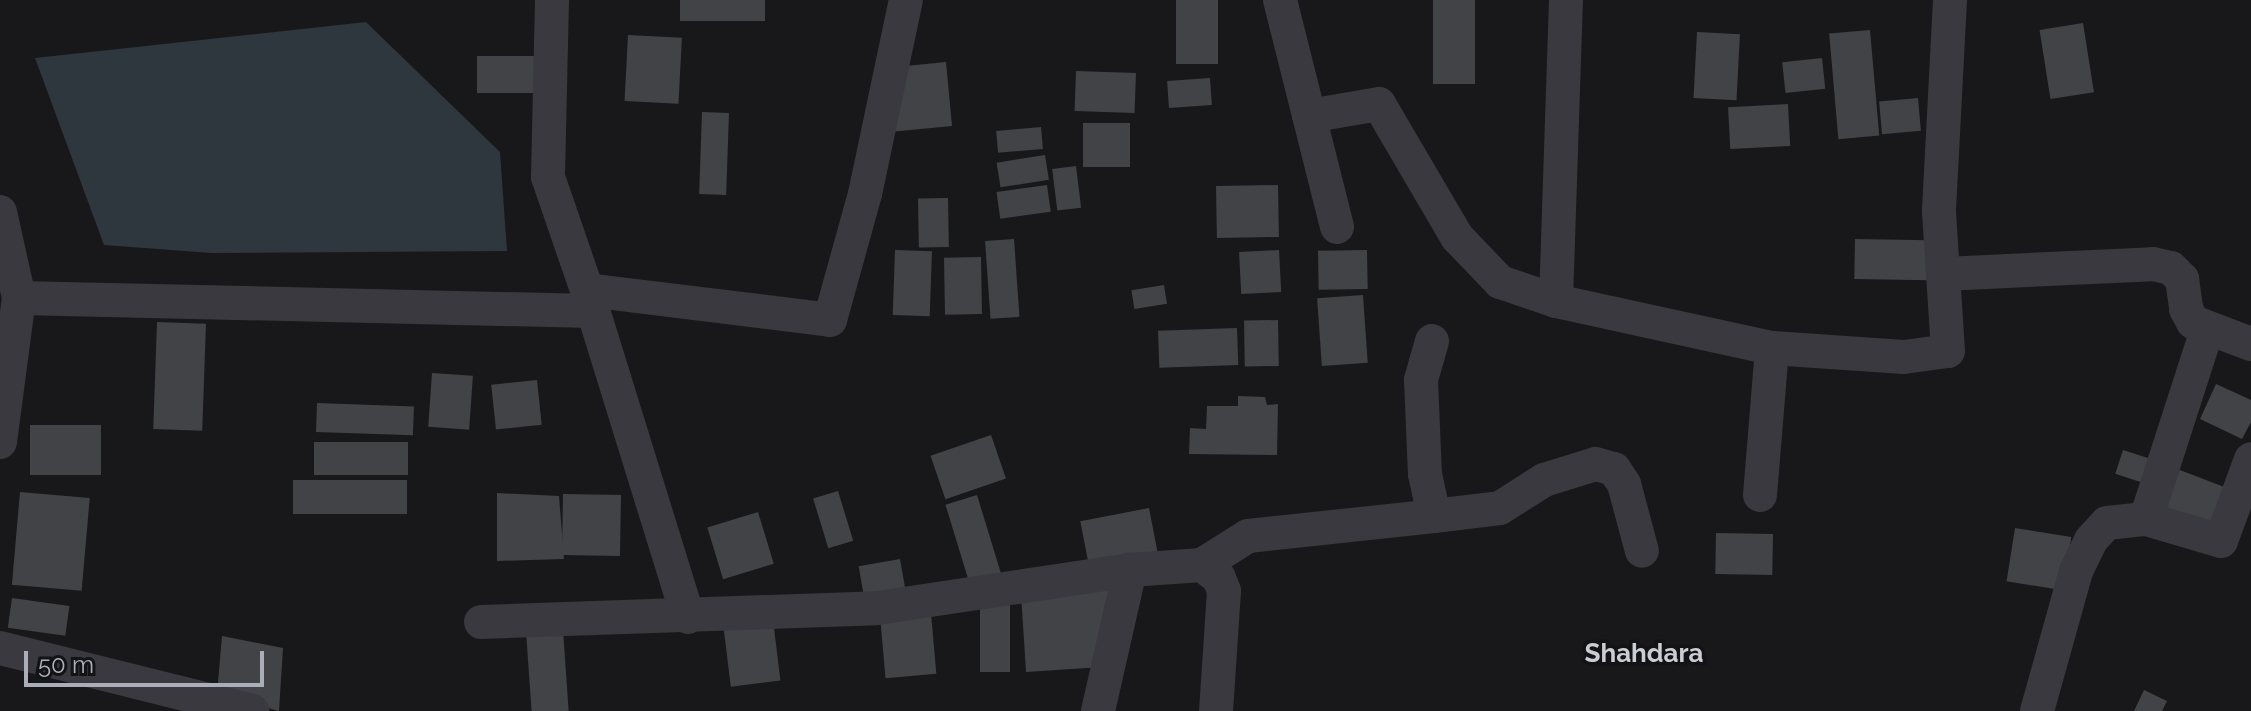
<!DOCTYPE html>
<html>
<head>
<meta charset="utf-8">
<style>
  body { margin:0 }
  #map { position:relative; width:2251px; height:711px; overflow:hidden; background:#18181a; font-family:Raleway,sans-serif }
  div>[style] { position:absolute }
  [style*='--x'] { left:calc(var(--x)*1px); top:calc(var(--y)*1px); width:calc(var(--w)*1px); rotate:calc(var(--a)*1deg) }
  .water>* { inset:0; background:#2e363e }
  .building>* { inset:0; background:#424347; transform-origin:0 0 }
  .street>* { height:34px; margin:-17px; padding:0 17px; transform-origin:17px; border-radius:17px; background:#39393f }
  span { translate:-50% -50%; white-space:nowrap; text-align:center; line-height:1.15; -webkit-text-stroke:7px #131315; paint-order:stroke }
  .quarter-label { font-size:26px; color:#cbcdd5; font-weight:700 }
  .scale { position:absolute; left:24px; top:651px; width:240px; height:36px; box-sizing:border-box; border:4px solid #aaaeb9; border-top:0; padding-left:10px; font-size:24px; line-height:28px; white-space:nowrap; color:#aaaeb9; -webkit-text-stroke:6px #131315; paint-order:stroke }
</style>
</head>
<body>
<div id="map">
  <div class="water">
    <div style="clip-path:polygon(366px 22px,500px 152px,507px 251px,211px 253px,104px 245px,35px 58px)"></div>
  </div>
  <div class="building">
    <div style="left:680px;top:0;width:85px;height:21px"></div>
    <div style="left:1176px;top:0;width:42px;height:64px"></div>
    <div style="left:1433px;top:0;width:42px;height:84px"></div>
    <div style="left:2083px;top:23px;width:70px;height:44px;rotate:81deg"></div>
    <div style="left:1870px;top:30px;width:106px;height:41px;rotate:85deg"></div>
    <div style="left:1697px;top:32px;width:43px;height:66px;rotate:3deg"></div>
    <div style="left:628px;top:35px;width:54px;height:66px;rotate:3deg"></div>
    <div style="left:477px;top:56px;width:58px;height:37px"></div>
    <div style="left:1822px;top:58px;width:31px;height:40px;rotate:84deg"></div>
    <div style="clip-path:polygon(946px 62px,952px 126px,879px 133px,896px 67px)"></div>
    <div style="left:1076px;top:71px;width:60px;height:40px;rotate:2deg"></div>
    <div style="left:1210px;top:78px;width:27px;height:43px;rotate:86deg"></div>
    <div style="left:1918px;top:98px;width:33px;height:39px;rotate:85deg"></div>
    <div style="left:1788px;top:104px;width:42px;height:60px;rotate:87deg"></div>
    <div style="left:702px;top:112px;width:27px;height:82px;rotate:2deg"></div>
    <div style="left:1083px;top:123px;width:47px;height:44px"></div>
    <div style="left:1041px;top:127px;width:22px;height:45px;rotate:85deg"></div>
    <div style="left:1045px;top:155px;width:25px;height:49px;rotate:81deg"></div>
    <div style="left:1076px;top:166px;width:42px;height:24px;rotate:83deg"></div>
    <div style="left:1047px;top:185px;width:27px;height:51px;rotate:82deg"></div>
    <div style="left:1278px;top:185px;width:52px;height:62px;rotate:89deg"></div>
    <div style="left:948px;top:198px;width:49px;height:30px;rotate:89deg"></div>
    <div style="left:1014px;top:239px;width:78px;height:29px;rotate:86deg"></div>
    <div style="left:1855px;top:239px;width:74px;height:40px;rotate:1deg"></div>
    <div style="left:895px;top:250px;width:37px;height:65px;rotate:2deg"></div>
    <div style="left:1279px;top:250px;width:42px;height:40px;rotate:87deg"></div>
    <div style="left:1367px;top:250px;width:39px;height:49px;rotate:89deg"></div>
    <div style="left:981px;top:257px;width:57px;height:37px;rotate:89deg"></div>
    <div style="left:1164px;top:285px;width:19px;height:33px;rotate:81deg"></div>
    <div style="left:1363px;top:295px;width:68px;height:46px;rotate:86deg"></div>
    <div style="left:1278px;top:320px;width:46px;height:34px;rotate:89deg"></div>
    <div style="left:157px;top:322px;width:49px;height:107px;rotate:2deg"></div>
    <div style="left:1237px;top:328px;width:37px;height:79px;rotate:88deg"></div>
    <div style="left:432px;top:373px;width:41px;height:54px;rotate:4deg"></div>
    <div style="left:537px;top:380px;width:45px;height:46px;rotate:84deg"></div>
    <div style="clip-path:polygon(2216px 384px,2251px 400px,2251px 422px,2242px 439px,2200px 419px)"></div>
    <div style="clip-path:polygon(1238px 396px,1265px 397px,1267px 405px,1278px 404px,1277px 455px,1189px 454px,1190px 428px,1206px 429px,1207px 406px,1238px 406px)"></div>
    <div style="left:317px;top:403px;width:97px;height:29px;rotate:2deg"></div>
    <div style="left:30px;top:425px;width:71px;height:50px"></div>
    <div style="left:991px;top:435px;width:46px;height:64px;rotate:71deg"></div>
    <div style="left:314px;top:442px;width:94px;height:33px"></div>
    <div style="left:2123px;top:450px;width:36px;height:25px;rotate:18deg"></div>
    <div style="left:2172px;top:467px;width:63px;height:44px;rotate:21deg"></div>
    <div style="left:293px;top:480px;width:114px;height:34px"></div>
    <div style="left:838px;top:491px;width:52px;height:26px;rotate:73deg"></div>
    <div style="left:20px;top:492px;width:70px;height:93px;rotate:5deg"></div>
    <div style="clip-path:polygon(497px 493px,559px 496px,564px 559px,497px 561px)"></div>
    <div style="left:621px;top:495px;width:61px;height:58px;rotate:91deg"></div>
    <div style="left:977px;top:495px;width:84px;height:33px;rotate:73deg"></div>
    <div style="left:1149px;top:508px;width:44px;height:70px;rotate:79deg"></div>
    <div style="left:758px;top:512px;width:54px;height:53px;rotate:73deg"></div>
    <div style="left:2015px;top:528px;width:57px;height:54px;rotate:9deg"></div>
    <div style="left:1716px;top:533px;width:57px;height:41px;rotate:1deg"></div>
    <div style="left:900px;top:559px;width:39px;height:42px;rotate:80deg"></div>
    <div style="clip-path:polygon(1113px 583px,1102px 667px,1026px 672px,1021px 593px)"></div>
    <div style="left:12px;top:598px;width:58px;height:30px;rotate:8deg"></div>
    <div style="left:980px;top:603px;width:30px;height:69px"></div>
    <div style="left:931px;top:613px;width:61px;height:51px;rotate:85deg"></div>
    <div style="left:773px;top:620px;width:61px;height:50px;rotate:83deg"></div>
    <div style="left:563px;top:630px;width:81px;height:37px;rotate:86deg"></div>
    <div style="clip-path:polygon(222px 636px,283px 648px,279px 711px,217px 694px)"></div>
    <div style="clip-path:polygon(2144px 690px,2167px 701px,2162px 711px,2134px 711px)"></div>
  </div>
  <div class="street">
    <div style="--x:552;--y:0;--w:177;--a:91.3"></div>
    <div style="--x:548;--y:177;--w:120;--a:71"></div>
    <div style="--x:1280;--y:0;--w:234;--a:75.9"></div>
    <div style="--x:1309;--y:116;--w:71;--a:-9.7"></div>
    <div style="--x:1379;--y:104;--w:154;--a:59.6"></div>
    <div style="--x:1457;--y:237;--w:62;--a:46.3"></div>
    <div style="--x:1500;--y:282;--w:59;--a:18.7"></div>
    <div style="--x:1556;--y:301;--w:221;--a:12.3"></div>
    <div style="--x:1772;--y:348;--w:132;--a:3.9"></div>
    <div style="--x:1904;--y:357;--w:44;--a:-7.8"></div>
    <div style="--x:1948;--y:351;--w:141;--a:-93.7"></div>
    <div style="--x:1939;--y:210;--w:210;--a:-87"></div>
    <div style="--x:0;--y:212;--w:88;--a:77.5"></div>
    <div style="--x:19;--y:298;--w:574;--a:1.3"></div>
    <div style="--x:1944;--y:274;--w:209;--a:-2.7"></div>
    <div style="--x:2153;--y:264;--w:18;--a:13"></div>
    <div style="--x:2171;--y:268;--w:16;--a:45"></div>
    <div style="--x:2182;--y:279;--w:30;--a:82"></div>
    <div style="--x:2186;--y:309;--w:15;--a:62"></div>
    <div style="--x:2193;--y:322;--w:62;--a:20.8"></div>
    <div style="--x:1556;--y:301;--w:301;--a:-88.1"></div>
    <div style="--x:1432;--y:341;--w:41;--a:105.8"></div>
    <div style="--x:1421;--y:380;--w:94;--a:87.6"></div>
    <div style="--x:1425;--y:474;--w:43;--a:77.9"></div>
    <div style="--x:1434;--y:516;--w:66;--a:-6.9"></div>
    <div style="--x:1500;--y:508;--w:52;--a:-32.5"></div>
    <div style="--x:1544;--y:480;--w:54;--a:-17.1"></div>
    <div style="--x:1596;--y:464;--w:19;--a:16"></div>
    <div style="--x:1614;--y:469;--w:18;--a:56"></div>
    <div style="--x:1624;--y:484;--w:69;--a:75"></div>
    <div style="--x:0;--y:442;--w:145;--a:-82.5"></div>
    <div style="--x:1760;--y:495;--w:147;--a:-85.3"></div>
    <div style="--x:2146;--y:519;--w:78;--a:16.3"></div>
    <div style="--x:2221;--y:541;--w:87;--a:-69.9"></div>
    <div style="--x:1202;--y:565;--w:54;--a:-32.2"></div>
    <div style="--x:1248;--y:536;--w:187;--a:-6.1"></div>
    <div style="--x:688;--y:617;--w:342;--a:-107.2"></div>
    <div style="--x:587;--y:290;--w:245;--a:7"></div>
    <div style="--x:830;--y:320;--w:131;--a:-74.5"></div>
    <div style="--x:865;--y:194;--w:198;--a:-78.1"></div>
    <div style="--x:481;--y:622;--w:396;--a:-2"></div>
    <div style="--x:877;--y:608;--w:256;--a:-8.5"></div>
    <div style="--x:1130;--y:570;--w:72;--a:-4"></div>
    <div style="--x:1202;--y:565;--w:21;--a:37"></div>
    <div style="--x:1219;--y:578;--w:14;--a:69"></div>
    <div style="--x:1224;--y:591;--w:120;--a:93.8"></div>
    <div style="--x:0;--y:648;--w:260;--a:14"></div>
    <div style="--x:1098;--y:711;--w:145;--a:-77.2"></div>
    <div style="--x:2037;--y:711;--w:145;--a:-74.4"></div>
    <div style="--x:2076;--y:571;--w:34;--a:-64"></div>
    <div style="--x:2091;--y:540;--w:23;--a:-47"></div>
    <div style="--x:2107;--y:523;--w:39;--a:-6"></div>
    <div style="--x:2146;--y:519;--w:199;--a:-72.1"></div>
  </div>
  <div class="quarter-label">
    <span style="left:1644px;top:654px">Shahdara</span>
  </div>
  <div class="scale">50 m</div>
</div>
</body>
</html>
